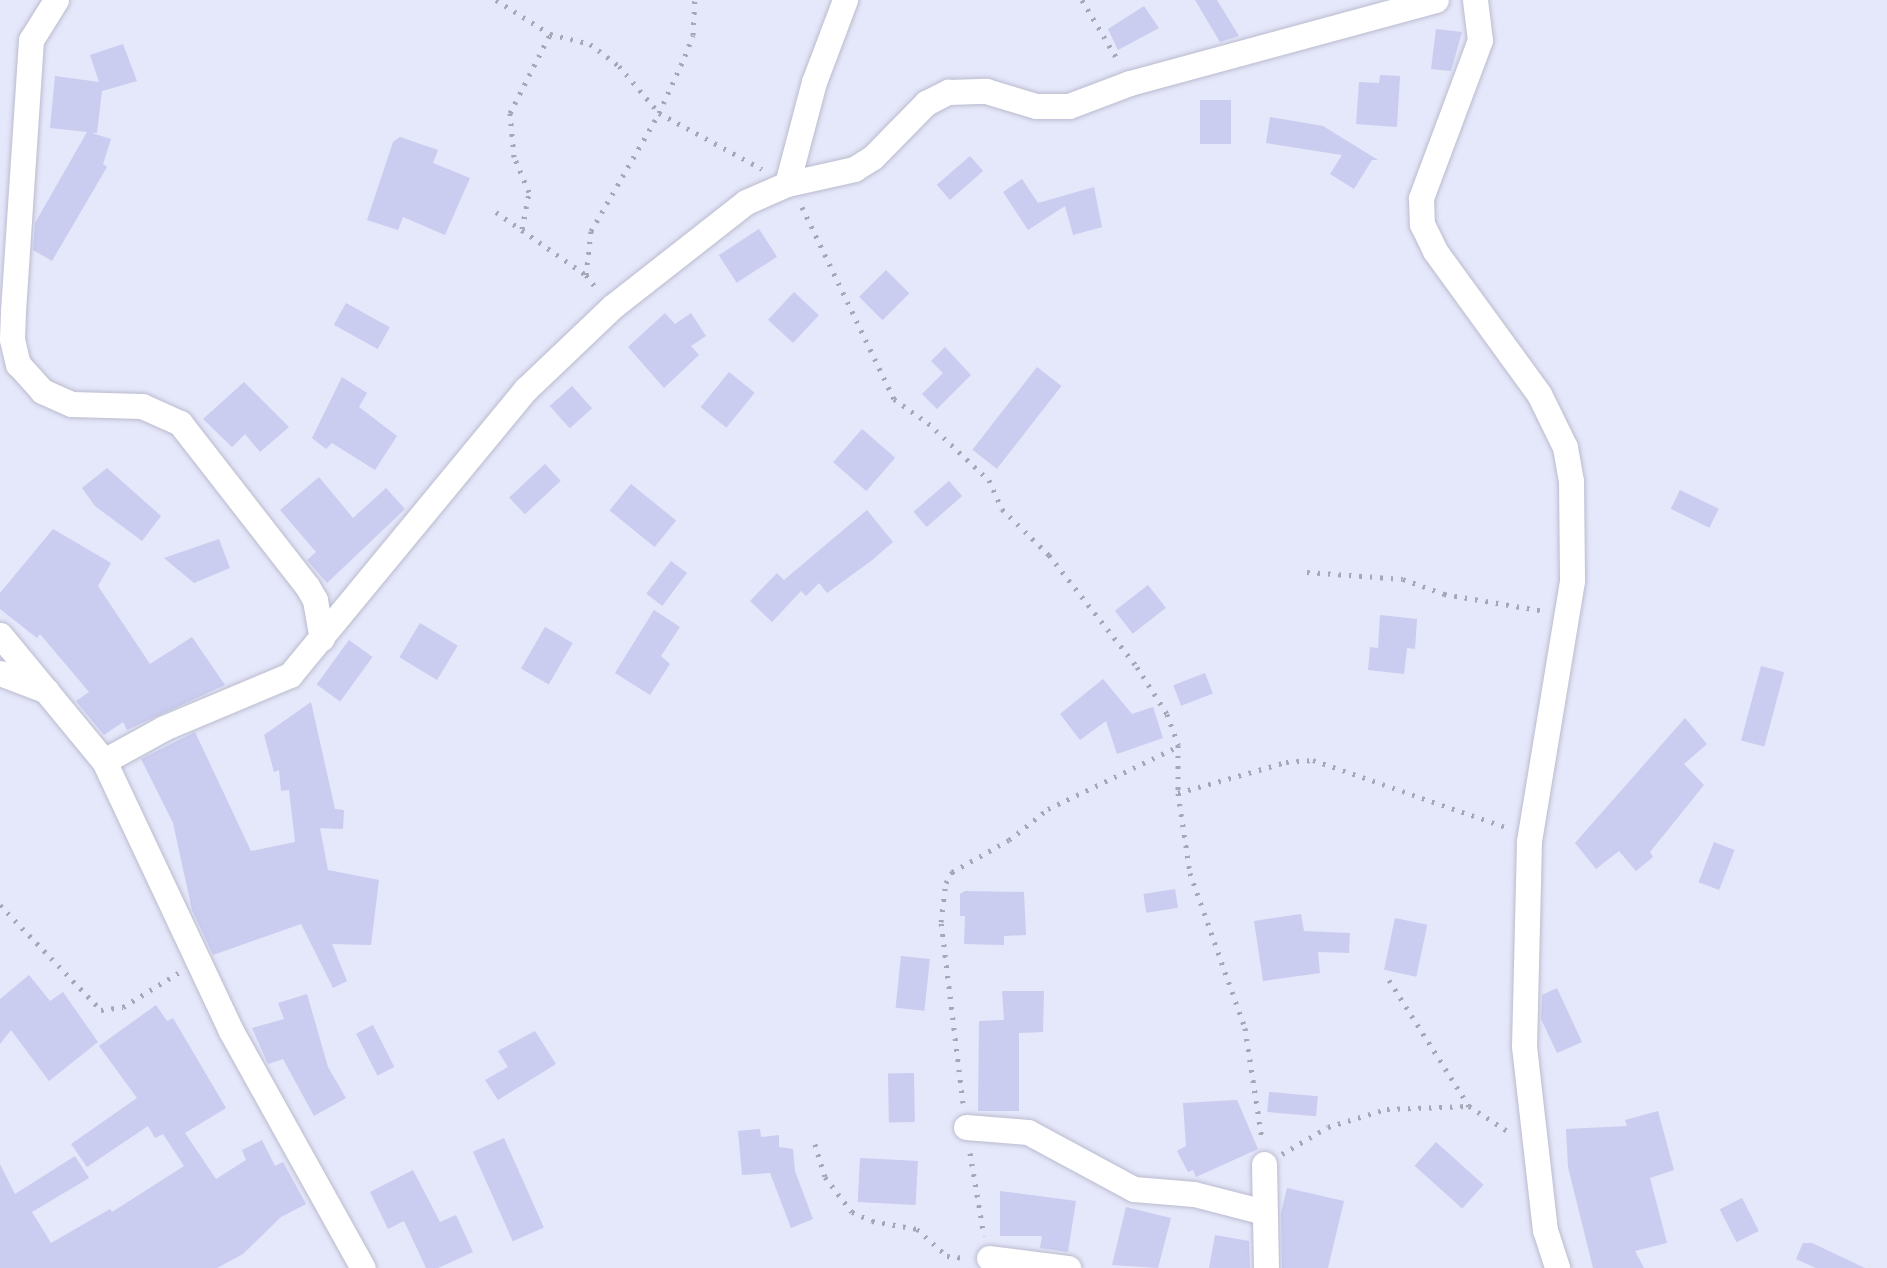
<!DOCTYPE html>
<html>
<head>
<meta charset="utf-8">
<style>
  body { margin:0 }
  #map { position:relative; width:1887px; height:1268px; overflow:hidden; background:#e5e7fa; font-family:"Fira Sans",sans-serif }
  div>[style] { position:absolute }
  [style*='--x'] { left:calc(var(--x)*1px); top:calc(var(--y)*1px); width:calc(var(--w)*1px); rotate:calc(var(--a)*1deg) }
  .building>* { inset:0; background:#caccf0; transform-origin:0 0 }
  .path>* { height:5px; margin-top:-2.5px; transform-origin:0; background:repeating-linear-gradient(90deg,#a6a7b6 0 2.5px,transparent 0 10.5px) }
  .roads { filter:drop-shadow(0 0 2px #babbce) drop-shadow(0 0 2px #babbce) }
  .street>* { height:25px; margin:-12.5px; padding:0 12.5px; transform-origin:12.5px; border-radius:12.5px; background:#fff }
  span { translate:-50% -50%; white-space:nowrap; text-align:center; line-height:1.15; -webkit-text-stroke:10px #f4f5fd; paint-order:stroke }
</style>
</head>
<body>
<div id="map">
  <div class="building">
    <div style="clip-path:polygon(1195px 0,1217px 0,1239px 36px,1220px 42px)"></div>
    <div style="clip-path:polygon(1144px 6px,1159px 28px,1118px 50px,1108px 29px)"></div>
    <div style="clip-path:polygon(1436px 29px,1462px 32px,1451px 71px,1431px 69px)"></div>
    <div style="clip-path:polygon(123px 44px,137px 81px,102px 91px,97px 133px,92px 133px,111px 139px,103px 164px,107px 167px,52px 261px,33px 250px,35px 223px,87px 132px,50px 128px,55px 76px,99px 82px,90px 55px)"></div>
    <div style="clip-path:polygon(1380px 75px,1400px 76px,1397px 127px,1356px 124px,1359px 82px,1379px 83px)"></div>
    <div style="left:1231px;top:100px;width:44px;height:31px;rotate:90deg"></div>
    <div style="clip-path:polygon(1270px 117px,1323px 126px,1378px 160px,1372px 160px,1354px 189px,1330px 174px,1342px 155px,1266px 143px)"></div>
    <div style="clip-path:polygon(400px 137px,438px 150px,433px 163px,470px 178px,445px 235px,403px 217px,398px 230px,367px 220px,393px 142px)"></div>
    <div style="left:970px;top:156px;width:20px;height:44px;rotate:49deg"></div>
    <div style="clip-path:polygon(1022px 179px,1038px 203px,1094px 187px,1102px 227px,1073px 235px,1065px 206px,1028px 230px,1003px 192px)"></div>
    <div style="left:759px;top:229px;width:33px;height:48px;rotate:57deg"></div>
    <div style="left:886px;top:270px;width:33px;height:38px;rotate:45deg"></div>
    <div style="left:794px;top:292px;width:34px;height:38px;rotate:43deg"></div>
    <div style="left:346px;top:303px;width:50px;height:25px;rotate:29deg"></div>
    <div style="clip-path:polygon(665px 313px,675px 324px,691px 313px,706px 336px,691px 346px,699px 355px,664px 388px,628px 347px)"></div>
    <div style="clip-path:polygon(945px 347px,971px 375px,937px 409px,922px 394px,943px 373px,931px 361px)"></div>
    <div style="left:1037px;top:367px;width:31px;height:105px;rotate:38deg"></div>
    <div style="left:729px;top:372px;width:33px;height:45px;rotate:39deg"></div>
    <div style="clip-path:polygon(342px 377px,367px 393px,359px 407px,397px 436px,375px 470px,332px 443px,326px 449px,312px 438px)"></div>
    <div style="clip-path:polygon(244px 382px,289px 427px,260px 452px,245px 434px,232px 447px,203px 419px)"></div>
    <div style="left:572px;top:386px;width:30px;height:30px;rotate:48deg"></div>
    <div style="left:862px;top:429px;width:44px;height:44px;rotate:41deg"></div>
    <div style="left:545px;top:464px;width:23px;height:49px;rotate:47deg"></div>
    <div style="clip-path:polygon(107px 468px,161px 516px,142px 541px,95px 506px,82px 488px)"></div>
    <div style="clip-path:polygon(319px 477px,353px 518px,386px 488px,405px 509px,327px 583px,307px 560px,316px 552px,280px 510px)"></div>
    <div style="left:949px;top:481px;width:20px;height:47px;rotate:49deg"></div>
    <div style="left:631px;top:484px;width:58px;height:34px;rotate:39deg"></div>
    <div style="left:1680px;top:490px;width:43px;height:21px;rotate:26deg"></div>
    <div style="clip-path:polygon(867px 510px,893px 542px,871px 561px,827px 593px,819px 583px,806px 596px,801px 591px,772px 622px,750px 601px,777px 573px,784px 580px)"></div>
    <div style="clip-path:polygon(53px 529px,111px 563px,98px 586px,150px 664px,192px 637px,225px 685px,127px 730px,123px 722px,104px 735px,76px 701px,89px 692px,40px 634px,37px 638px,0 609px,0 593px)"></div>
    <div style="clip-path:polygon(219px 539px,230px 568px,194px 583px,164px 558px)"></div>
    <div style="left:671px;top:561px;width:20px;height:41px;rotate:37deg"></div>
    <div style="left:1148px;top:585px;width:29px;height:42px;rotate:52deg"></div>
    <div style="clip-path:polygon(654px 610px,680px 627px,661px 656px,670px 664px,650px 695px,615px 673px)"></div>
    <div style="clip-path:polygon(1380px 615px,1417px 619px,1415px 649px,1407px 648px,1404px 674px,1368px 670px,1370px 647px,1378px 648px)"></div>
    <div style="left:420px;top:623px;width:44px;height:40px;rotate:31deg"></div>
    <div style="left:545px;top:627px;width:32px;height:48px;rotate:30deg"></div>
    <div style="left:349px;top:640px;width:29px;height:55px;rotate:36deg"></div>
    <div style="left:1761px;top:666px;width:24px;height:77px;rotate:15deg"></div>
    <div style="left:1205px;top:673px;width:22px;height:34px;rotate:69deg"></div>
    <div style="clip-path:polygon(1103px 679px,1132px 714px,1153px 707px,1163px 738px,1117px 754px,1106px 721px,1080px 740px,1060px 714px)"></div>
    <div style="clip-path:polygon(311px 702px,335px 809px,344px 810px,343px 829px,320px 828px,328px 870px,379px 880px,371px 945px,332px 944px,347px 981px,333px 988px,301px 924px,213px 955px,192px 910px,173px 823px,141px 759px,195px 732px,251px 851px,295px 842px,289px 790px,281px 791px,279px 770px,274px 772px,264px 735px)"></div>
    <div style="clip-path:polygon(1685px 718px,1707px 744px,1684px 764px,1704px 785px,1650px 852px,1653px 857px,1636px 871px,1619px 851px,1596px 869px,1575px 843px)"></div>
    <div style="left:1714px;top:842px;width:22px;height:43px;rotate:21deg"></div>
    <div style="left:1175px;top:889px;width:19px;height:32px;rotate:81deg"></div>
    <div style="clip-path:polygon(965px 891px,1024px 892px,1026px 935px,1004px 936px,1004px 945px,964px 944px,965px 916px,960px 916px,960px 894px)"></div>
    <div style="clip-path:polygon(1301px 914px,1304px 931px,1350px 933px,1349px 953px,1318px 952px,1320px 973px,1263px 981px,1254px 921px)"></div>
    <div style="left:1395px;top:918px;width:33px;height:53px;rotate:12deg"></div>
    <div style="left:901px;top:956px;width:29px;height:52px;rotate:6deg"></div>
    <div style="clip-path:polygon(29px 975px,50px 1001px,63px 992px,98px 1042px,49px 1081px,11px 1030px,0 1044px,0 999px)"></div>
    <div style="clip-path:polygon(1557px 988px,1582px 1042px,1557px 1053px,1541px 1019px,1542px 995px)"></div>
    <div style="clip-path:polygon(1002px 991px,1044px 991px,1043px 1032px,1019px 1033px,1019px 1111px,978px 1111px,979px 1021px,1004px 1020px)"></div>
    <div style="clip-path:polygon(307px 994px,328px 1067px,346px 1098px,314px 1116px,283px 1059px,268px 1064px,252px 1028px,284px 1019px,278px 1003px)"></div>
    <div style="clip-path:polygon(156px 1005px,167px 1021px,173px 1018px,226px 1108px,185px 1133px,216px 1179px,246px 1160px,242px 1150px,262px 1140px,275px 1166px,283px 1162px,306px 1204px,281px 1217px,243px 1254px,217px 1268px,0 1268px,0 1164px,15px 1194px,75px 1156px,89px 1178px,32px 1212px,51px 1243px,110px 1209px,112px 1212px,184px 1166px,163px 1134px,155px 1138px,148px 1126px,87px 1167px,71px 1144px,137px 1098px,99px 1046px)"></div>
    <div style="left:373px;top:1025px;width:47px;height:19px;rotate:63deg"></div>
    <div style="clip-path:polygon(535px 1031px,556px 1064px,498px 1100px,485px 1080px,508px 1067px,498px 1051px)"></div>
    <div style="left:914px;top:1073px;width:49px;height:26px;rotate:89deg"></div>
    <div style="left:1269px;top:1092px;width:49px;height:20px;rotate:5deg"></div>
    <div style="clip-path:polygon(1237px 1100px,1258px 1149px,1196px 1177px,1193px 1170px,1188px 1172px,1177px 1151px,1186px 1146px,1183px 1103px)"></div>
    <div style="clip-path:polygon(1658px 1111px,1674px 1170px,1650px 1178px,1667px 1243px,1635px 1251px,1644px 1268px,1593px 1268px,1568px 1167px,1566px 1129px,1627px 1126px,1625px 1120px)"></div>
    <div style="clip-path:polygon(760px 1129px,761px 1137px,779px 1135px,779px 1147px,793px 1149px,795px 1171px,813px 1219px,791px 1228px,770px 1173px,742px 1175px,738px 1131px)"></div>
    <div style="left:504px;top:1138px;width:98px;height:34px;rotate:66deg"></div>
    <div style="left:1436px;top:1142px;width:64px;height:32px;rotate:42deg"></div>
    <div style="left:860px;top:1158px;width:58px;height:44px;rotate:3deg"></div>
    <div style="clip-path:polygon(413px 1170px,440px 1222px,456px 1215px,473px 1252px,438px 1268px,426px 1268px,404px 1221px,388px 1229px,370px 1192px)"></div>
    <div style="clip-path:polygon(1287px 1188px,1344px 1201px,1328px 1268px,1282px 1268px,1281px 1213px)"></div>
    <div style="clip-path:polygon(1000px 1191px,1076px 1201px,1068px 1252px,1040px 1248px,1042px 1236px,1000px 1236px)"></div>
    <div style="left:1742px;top:1198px;width:37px;height:25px;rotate:63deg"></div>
    <div style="clip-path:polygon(1126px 1207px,1171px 1218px,1158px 1268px,1112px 1265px)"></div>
    <div style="clip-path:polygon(1215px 1235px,1249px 1241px,1250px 1268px,1209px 1268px)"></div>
    <div style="clip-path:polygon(1803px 1243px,1812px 1243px,1865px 1268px,1816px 1268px,1796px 1259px)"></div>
  </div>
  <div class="path">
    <div style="--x:496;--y:0;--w:64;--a:32.2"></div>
    <div style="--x:550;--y:34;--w:41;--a:14"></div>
    <div style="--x:590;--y:44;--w:36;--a:37"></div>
    <div style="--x:619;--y:66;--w:62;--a:49.6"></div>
    <div style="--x:659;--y:113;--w:117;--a:28.5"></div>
    <div style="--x:1082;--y:0;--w:72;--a:59.2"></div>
    <div style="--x:802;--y:207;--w:213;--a:64.4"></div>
    <div style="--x:894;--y:399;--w:42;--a:35.2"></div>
    <div style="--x:928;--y:423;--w:83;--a:43.1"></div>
    <div style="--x:989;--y:480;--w:32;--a:66"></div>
    <div style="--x:1002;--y:509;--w:66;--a:44.4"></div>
    <div style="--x:1049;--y:555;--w:142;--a:51.8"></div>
    <div style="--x:1137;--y:667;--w:56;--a:57.4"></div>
    <div style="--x:1167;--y:714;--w:33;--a:70"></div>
    <div style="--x:1178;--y:745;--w:48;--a:90"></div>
    <div style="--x:1178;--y:793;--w:81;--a:81.5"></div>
    <div style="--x:1190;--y:873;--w:164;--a:70.5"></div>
    <div style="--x:1245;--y:1028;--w:112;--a:81.3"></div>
    <div style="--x:496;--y:212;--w:110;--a:35"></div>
    <div style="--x:586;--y:275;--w:18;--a:52"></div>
    <div style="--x:522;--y:229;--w:38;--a:-79"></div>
    <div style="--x:529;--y:192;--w:38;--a:-113"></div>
    <div style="--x:514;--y:157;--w:44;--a:-95.2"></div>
    <div style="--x:510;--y:113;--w:89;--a:-63.1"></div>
    <div style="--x:586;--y:275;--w:44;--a:-83.5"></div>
    <div style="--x:591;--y:231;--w:136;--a:-60"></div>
    <div style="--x:659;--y:113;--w:63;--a:-65.5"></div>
    <div style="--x:685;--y:56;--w:22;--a:-69"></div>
    <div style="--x:693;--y:35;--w:35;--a:-87"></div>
    <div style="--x:1307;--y:572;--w:96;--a:4.2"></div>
    <div style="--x:1403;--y:579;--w:44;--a:20.1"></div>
    <div style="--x:1444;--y:594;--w:102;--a:9.6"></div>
    <div style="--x:1178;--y:793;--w:112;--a:-16"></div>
    <div style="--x:1286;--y:762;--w:27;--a:-4"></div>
    <div style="--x:1313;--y:760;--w:203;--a:19.2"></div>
    <div style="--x:0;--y:905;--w:146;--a:46.1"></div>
    <div style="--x:101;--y:1010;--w:22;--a:-8"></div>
    <div style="--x:123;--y:1007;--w:65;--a:-31.7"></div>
    <div style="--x:1389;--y:980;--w:149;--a:57.6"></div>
    <div style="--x:1469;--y:1106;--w:51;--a:33.1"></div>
    <div style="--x:963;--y:1103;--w:182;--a:-96.9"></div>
    <div style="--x:941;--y:922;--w:39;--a:-83"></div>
    <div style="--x:946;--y:883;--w:13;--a:-61"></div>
    <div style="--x:952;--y:872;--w:65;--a:-29.3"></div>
    <div style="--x:1009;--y:840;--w:50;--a:-38.5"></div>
    <div style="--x:1048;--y:809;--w:143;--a:-25.7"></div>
    <div style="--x:815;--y:1144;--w:34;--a:73"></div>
    <div style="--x:825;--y:1177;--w:44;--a:52.4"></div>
    <div style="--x:852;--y:1212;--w:22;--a:24"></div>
    <div style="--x:872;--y:1221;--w:46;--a:10.1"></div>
    <div style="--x:917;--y:1229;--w:40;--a:42"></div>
    <div style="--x:947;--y:1256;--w:19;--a:6"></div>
    <div style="--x:970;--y:1153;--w:84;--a:80.4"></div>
    <div style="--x:1282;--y:1154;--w:53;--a:-30.4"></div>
    <div style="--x:1328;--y:1127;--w:62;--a:-17"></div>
    <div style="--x:1387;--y:1109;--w:82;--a:-2.1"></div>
  </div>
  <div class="roads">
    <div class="street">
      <div style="--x:56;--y:0;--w:47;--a:122"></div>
      <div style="--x:31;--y:40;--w:272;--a:93.8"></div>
      <div style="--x:13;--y:311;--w:28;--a:92"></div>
      <div style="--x:12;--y:339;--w:26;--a:77"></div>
      <div style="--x:18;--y:364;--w:36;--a:48"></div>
      <div style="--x:42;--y:391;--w:32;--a:24"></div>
      <div style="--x:71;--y:404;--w:71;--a:1.6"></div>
      <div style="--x:142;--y:406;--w:42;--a:24.1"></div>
      <div style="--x:180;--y:423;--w:207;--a:52.1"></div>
      <div style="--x:307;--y:586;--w:16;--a:60"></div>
      <div style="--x:315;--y:600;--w:39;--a:80"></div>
      <div style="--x:1475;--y:0;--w:40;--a:82.9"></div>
      <div style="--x:1480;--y:40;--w:169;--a:110.5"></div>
      <div style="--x:1421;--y:198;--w:26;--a:88"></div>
      <div style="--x:1422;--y:224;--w:30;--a:64"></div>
      <div style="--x:1435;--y:251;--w:177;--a:54"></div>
      <div style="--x:1539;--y:394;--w:59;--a:63.9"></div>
      <div style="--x:1565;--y:447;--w:35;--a:80"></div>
      <div style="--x:1571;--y:481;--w:100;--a:89.4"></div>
      <div style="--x:1572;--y:581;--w:265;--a:99.4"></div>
      <div style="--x:1529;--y:842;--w:204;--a:91.4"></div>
      <div style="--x:1524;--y:1046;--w:185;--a:83.5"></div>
      <div style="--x:1545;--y:1230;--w:40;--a:72"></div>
      <div style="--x:787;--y:184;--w:106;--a:-75.2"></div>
      <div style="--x:814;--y:82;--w:88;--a:-69.3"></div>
      <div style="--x:0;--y:635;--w:163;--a:50.5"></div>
      <div style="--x:104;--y:761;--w:298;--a:64.8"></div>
      <div style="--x:231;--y:1031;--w:271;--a:60.9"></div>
      <div style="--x:0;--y:673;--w:50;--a:21"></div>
      <div style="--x:104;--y:761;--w:68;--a:-28.8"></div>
      <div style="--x:164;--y:728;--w:137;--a:-22.8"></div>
      <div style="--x:290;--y:675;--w:371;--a:-50.5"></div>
      <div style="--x:526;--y:389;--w:119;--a:-43.6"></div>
      <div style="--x:612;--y:307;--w:170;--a:-38.1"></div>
      <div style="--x:746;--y:202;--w:45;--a:-23.7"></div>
      <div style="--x:787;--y:184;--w:69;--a:-12.6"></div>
      <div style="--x:854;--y:169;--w:22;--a:-32"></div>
      <div style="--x:873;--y:157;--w:76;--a:-45.5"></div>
      <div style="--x:926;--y:103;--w:25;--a:-27"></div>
      <div style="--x:948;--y:92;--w:38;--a:-2"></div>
      <div style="--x:986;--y:91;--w:52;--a:16.7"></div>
      <div style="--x:1036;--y:106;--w:33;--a:0"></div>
      <div style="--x:1069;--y:106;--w:65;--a:-20.7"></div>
      <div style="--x:1130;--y:83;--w:317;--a:-15.2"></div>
      <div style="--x:966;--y:1127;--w:62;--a:4.6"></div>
      <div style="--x:1028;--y:1132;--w:120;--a:28.3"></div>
      <div style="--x:1134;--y:1189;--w:60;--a:4.8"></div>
      <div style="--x:1194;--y:1194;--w:72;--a:14.4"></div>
      <div style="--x:1264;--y:1164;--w:104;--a:88.9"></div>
      <div style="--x:989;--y:1258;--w:80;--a:7.2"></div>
    </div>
  </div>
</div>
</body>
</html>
